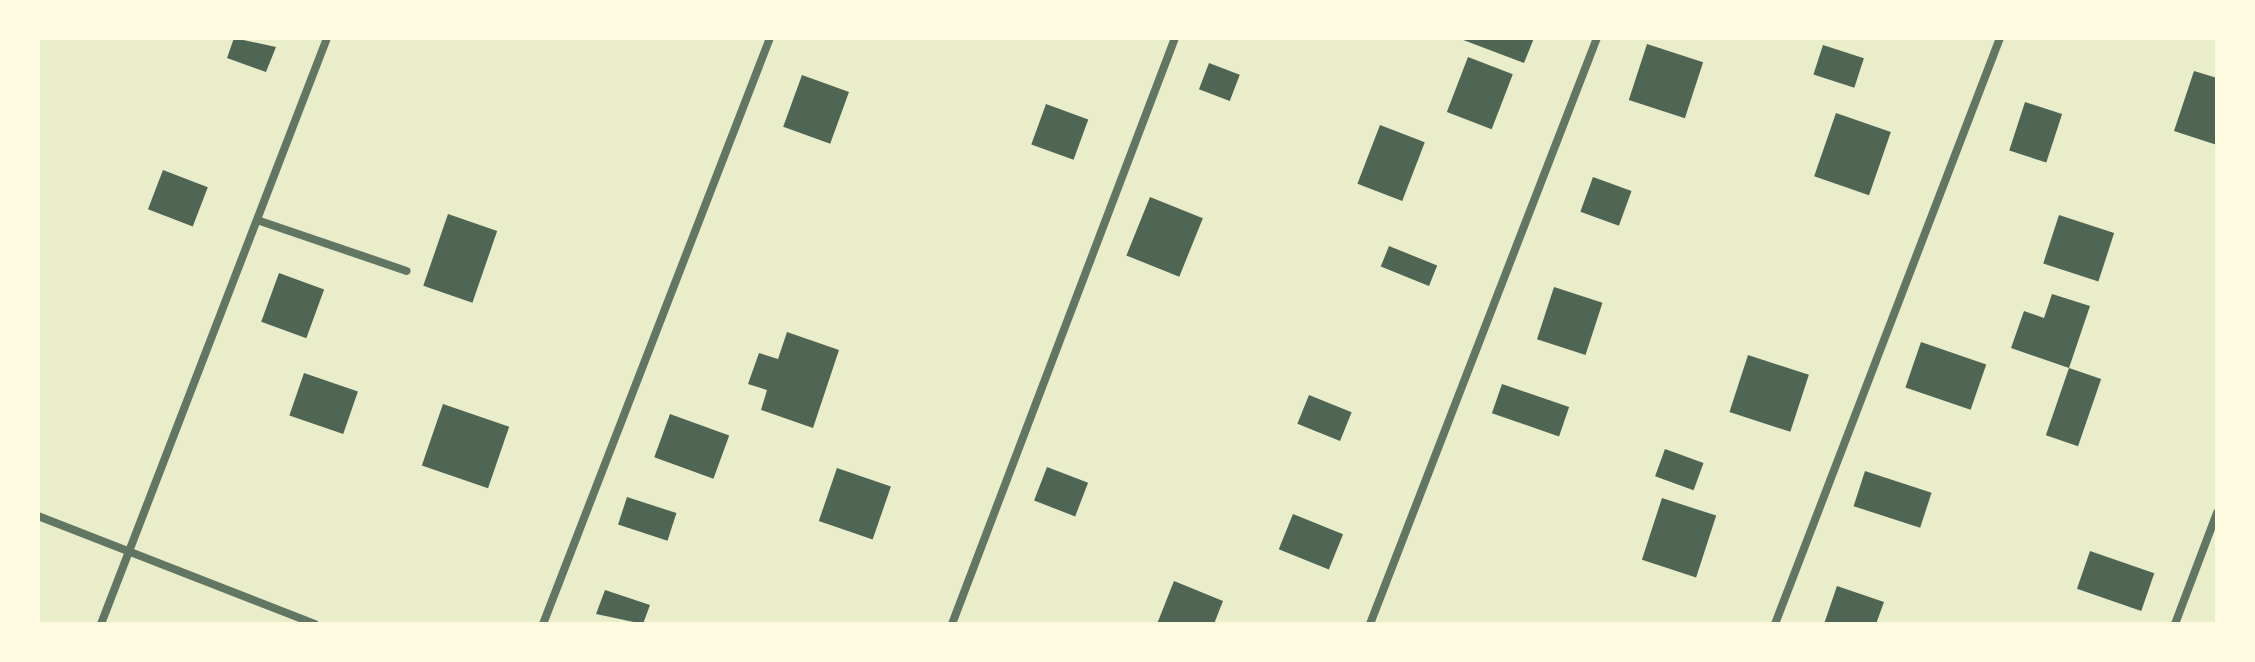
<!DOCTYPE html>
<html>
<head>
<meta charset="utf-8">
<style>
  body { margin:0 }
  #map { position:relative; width:2255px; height:662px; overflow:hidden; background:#e9edc9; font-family:Manrope,sans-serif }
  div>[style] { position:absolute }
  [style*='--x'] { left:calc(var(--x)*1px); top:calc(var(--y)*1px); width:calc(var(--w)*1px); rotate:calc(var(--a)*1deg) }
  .building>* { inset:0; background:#4f6655; transform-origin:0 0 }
  .minor>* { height:8px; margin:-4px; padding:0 4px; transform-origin:4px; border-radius:4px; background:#617663 }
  span { translate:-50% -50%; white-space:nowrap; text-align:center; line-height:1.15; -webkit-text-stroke:8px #fefae0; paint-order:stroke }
  .frame { position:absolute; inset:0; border:40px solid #fefae0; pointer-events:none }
</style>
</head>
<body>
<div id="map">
  <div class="building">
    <div style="clip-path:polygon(234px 38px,276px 47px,266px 72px,227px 58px)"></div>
    <div style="clip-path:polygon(1458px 38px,1534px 38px,1524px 63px)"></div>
    <div style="left:1647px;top:44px;width:59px;height:59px;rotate:18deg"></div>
    <div style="left:1823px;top:45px;width:43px;height:31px;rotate:18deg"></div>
    <div style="left:1468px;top:57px;width:48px;height:59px;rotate:21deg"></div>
    <div style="left:1209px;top:63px;width:33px;height:28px;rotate:21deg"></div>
    <div style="clip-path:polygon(2194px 71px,2217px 78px,2217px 145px,2174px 131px)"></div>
    <div style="left:802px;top:75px;width:50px;height:55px;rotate:20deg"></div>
    <div style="left:2025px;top:102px;width:39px;height:51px;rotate:18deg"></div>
    <div style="left:1046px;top:104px;width:45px;height:43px;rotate:20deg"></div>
    <div style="left:1836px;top:113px;width:58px;height:67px;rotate:19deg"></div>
    <div style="left:1380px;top:125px;width:48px;height:63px;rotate:21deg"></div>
    <div style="left:163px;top:170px;width:48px;height:42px;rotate:21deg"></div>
    <div style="left:1593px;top:177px;width:41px;height:37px;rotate:20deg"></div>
    <div style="left:1150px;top:197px;width:57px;height:63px;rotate:22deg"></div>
    <div style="left:448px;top:214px;width:52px;height:76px;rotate:19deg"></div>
    <div style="left:2059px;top:215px;width:58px;height:51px;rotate:18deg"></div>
    <div style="left:1389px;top:246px;width:52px;height:22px;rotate:22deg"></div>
    <div style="left:279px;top:273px;width:48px;height:52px;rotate:20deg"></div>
    <div style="left:1554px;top:287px;width:51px;height:55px;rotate:18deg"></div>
    <div style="clip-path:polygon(2052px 294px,2090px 306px,2069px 368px,2011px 348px,2024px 311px,2044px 318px)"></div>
    <div style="clip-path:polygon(787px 332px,839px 350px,813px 428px,761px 410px,767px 390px,748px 384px,759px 353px,778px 359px)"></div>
    <div style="left:1921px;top:342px;width:69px;height:48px;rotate:19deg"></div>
    <div style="left:1748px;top:355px;width:64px;height:60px;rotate:18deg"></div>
    <div style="left:2069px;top:368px;width:34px;height:71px;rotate:19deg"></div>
    <div style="left:304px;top:373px;width:57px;height:45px;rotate:19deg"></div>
    <div style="left:1502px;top:384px;width:71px;height:31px;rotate:19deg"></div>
    <div style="left:1309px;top:395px;width:46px;height:31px;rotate:22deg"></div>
    <div style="left:443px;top:404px;width:70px;height:65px;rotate:19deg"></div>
    <div style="left:670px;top:414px;width:63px;height:46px;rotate:20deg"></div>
    <div style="left:1665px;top:449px;width:41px;height:29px;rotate:20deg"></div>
    <div style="left:1047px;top:467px;width:44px;height:36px;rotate:21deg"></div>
    <div style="left:837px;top:468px;width:57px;height:56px;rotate:19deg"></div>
    <div style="left:1865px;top:471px;width:70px;height:37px;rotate:18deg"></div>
    <div style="left:627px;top:497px;width:52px;height:29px;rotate:18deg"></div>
    <div style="left:1662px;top:498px;width:57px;height:65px;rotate:18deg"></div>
    <div style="left:1293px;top:514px;width:54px;height:38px;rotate:22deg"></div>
    <div style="left:2090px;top:551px;width:68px;height:40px;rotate:19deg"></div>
    <div style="clip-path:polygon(1174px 581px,1223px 601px,1214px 624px,1157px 624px)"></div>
    <div style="clip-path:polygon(1837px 586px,1884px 602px,1876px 624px,1824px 624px)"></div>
    <div style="clip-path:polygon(605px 590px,650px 605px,643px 624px,596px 614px)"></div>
  </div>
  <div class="minor">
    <div style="--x:257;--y:220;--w:158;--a:18.8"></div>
    <div style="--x:38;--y:516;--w:297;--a:21.3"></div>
    <div style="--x:101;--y:624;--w:628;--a:-68.91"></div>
    <div style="--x:543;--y:624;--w:628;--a:-68.83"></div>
    <div style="--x:952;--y:624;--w:627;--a:-69.17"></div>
    <div style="--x:1370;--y:624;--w:628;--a:-68.83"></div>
    <div style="--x:1775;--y:624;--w:628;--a:-69"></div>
    <div style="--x:2175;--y:624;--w:119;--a:-69.3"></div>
  </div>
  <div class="frame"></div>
</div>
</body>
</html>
